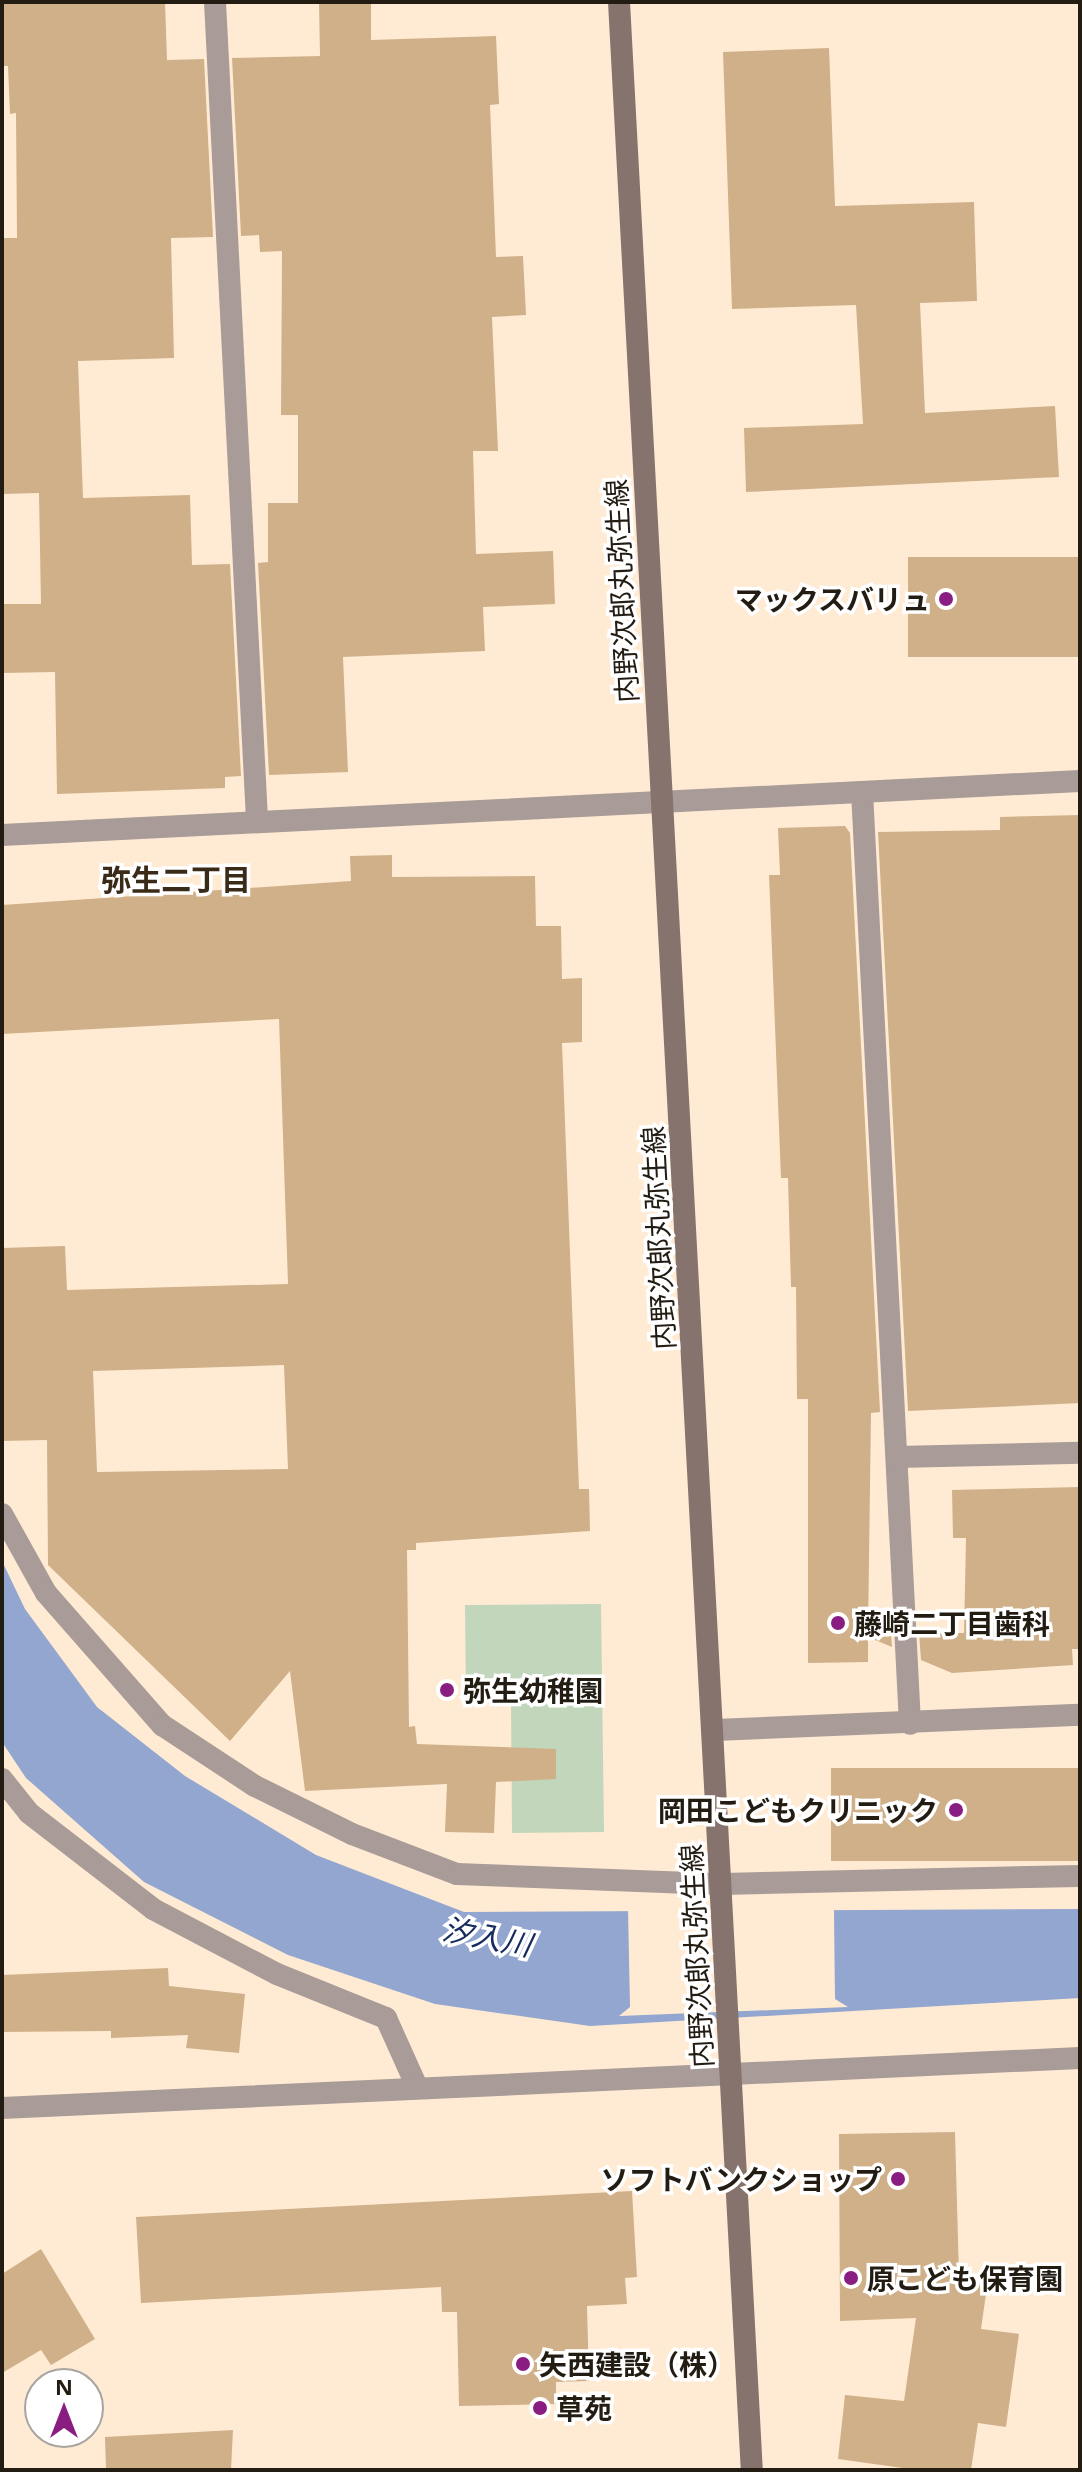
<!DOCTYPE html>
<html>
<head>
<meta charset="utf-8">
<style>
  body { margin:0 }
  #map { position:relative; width:1082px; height:2472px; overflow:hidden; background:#ffebd3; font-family:"Open Sans","Noto Sans JP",sans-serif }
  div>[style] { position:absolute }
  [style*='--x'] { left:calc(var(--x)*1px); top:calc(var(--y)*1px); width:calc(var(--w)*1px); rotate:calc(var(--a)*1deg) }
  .green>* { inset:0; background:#c2d6bb }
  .water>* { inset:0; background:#92a6cf }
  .pier>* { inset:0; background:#ffebd3 }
  .building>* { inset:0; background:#d0b089; transform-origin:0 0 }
  .minor>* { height:22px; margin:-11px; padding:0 11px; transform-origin:11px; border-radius:11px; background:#a99b97 }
  .tertiary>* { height:22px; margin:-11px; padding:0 11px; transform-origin:11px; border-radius:11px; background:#a99b97 }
  .secondary>* { height:22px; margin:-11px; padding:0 11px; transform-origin:11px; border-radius:11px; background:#87736d }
  .dots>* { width:22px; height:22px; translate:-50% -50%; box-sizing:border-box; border:4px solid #fff; border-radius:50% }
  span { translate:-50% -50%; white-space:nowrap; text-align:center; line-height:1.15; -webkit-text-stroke:7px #fff; paint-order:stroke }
  .street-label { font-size:28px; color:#231c13 }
  .poi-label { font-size:28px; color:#231c13; font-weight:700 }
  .right { translate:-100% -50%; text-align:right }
  .left { translate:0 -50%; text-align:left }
  .neighbourhood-label { font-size:30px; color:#3a2b18; font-weight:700 }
  .water-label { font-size:30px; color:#162b5e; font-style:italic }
  .frame { position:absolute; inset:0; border:4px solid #231c13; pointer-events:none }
  .north { position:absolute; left:24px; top:2368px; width:80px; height:80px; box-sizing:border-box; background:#fff; border:2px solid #a7a4a1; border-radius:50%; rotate:0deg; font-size:22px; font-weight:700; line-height:32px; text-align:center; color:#231c13 }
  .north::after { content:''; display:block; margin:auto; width:28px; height:36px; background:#8a1d81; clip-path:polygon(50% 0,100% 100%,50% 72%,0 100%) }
</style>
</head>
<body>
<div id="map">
  <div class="green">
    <div style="clip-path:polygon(601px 1604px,604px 1832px,512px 1833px,511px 1701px,466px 1700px,465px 1605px)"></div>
  </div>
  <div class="water">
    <div style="clip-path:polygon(2px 1561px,25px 1609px,97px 1707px,185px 1776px,316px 1855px,464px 1912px,1080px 1909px,1080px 1998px,590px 2026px,435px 2004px,288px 1955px,144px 1882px,26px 1778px,2px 1742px)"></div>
  </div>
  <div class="pier">
    <div style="clip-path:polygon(628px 1909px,834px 1910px,835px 1999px,848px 2007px,619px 2016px,630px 2007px)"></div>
  </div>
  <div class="building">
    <div style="clip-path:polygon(2px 2px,165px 2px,167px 60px,204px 59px,213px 237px,171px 238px,174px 358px,78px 361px,83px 498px,190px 495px,192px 565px,230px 564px,241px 776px,225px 777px,225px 788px,57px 794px,55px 672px,2px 673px,2px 604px,41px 604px,39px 493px,2px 494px,2px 238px,17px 238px,16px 113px,10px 114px,8px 66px,2px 66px)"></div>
    <div style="clip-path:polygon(319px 2px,371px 2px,371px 40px,496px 36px,499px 104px,490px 105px,496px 257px,523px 256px,526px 315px,492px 317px,498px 451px,473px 451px,476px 554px,553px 551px,555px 604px,483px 607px,485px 651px,343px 657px,348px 772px,269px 775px,258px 563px,268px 562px,268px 503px,298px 503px,298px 415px,281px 415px,282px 251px,260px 252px,259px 235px,241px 236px,232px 58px,320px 56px)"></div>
    <div style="clip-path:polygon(829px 48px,835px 206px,974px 202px,977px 301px,920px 303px,925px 413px,1055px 406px,1059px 477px,746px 492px,744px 428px,863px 424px,856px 305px,732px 309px,723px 52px)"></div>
    <div style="left:1080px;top:557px;width:100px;height:172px;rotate:90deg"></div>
    <div style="clip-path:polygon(1080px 815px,1080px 1403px,908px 1411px,878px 832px,1000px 830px,1000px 817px)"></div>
    <div style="clip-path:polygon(845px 826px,850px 833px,880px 1412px,871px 1413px,868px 1633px,891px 1633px,892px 1647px,868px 1637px,868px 1662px,808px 1663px,808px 1399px,797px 1399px,796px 1287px,791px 1287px,788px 1178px,781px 1178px,769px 875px,780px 875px,778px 828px)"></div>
    <div style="clip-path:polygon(evenodd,392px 855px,392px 877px,535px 876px,536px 926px,561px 926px,562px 979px,582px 978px,582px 1042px,562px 1043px,579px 1489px,589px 1489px,590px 1531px,416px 1543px,416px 1550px,407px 1550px,409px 1727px,415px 1726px,417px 1744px,556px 1749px,556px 1779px,496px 1782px,494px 1833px,445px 1832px,447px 1784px,305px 1791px,290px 1671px,230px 1741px,48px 1565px,47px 1440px,2px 1441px,2px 1248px,65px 1246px,67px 1290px,288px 1284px,279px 1019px,2px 1034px,2px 905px,351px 881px,350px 856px,392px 855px,284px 1365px,288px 1469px,97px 1472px,93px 1371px,284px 1365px)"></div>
    <div style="clip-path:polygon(1080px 1487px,1080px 1649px,1072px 1649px,1073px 1665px,952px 1673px,921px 1660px,919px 1633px,964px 1633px,966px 1538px,953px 1538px,952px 1490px)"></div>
    <div style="left:1080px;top:1768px;width:93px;height:249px;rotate:90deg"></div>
    <div style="clip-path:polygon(168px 1968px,169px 1986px,245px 1994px,239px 2053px,186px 2048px,188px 2035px,111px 2038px,111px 2031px,2px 2032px,2px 1975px)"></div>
    <div style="clip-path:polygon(955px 2132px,959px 2276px,988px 2280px,981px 2329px,1019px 2334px,1006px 2427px,978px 2423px,971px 2470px,917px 2470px,838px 2459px,845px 2395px,904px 2401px,916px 2318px,840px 2321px,839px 2134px)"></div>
    <div style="clip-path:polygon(632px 2191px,637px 2277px,625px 2278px,627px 2304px,587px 2306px,589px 2381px,556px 2382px,556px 2404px,459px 2406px,457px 2312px,442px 2312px,441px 2287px,141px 2303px,136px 2217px)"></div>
    <div style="clip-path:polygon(41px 2249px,95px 2339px,51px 2365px,41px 2350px,2px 2373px,2px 2274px)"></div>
    <div style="clip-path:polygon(233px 2430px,231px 2470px,106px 2470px,105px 2437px)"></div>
  </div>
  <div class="minor">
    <div style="--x:215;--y:2;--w:819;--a:87.06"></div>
    <div style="--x:862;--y:792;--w:933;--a:87.05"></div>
    <div style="--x:897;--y:1457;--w:183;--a:-1.3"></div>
    <div style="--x:2;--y:1514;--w:90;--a:60.9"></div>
    <div style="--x:46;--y:1593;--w:176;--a:48.7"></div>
    <div style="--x:162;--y:1725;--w:111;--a:33.3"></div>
    <div style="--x:255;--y:1786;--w:108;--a:26.3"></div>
    <div style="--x:352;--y:1834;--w:112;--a:20.9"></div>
    <div style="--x:457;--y:1874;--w:265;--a:2.2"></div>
    <div style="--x:722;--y:1884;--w:358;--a:-1.3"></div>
    <div style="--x:2;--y:1779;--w:43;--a:51.5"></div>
    <div style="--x:29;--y:1813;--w:157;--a:37.7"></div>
    <div style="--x:153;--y:1909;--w:140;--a:27.7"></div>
    <div style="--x:277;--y:1974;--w:118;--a:22"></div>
    <div style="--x:386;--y:2018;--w:76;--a:65.8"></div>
  </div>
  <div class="tertiary">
    <div style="--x:2;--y:835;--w:1079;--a:-2.87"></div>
    <div style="--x:715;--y:1730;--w:365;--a:-2.4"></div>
    <div style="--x:2;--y:2108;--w:1079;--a:-2.66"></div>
  </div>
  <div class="secondary">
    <div style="--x:619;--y:2;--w:2472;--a:86.92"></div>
  </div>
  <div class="dots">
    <div style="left:946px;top:599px;background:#8a1d81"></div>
    <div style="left:838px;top:1623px;background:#8a1d81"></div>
    <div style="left:447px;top:1690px;background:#8a1d81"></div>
    <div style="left:956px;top:1810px;background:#8a1d81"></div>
    <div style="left:898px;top:2179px;background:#8a1d81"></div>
    <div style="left:851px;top:2278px;background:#8a1d81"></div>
    <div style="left:523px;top:2364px;background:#8a1d81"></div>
    <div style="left:540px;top:2408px;background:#8a1d81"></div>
  </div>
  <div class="street-label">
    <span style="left:621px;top:591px;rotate:-93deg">内野次郎丸弥生線</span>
    <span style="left:658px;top:1238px;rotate:-93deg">内野次郎丸弥生線</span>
    <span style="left:696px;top:1956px;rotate:-93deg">内野次郎丸弥生線</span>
  </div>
  <div class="poi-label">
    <span class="right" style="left:930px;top:599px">マックスバリュ</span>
    <span class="left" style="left:854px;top:1623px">藤崎二丁目歯科</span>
    <span class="left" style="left:463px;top:1690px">弥生幼稚園</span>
    <span class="right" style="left:938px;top:1810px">岡田こどもクリニック</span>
    <span class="right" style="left:882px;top:2179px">ソフトバンクショップ</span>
    <span class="left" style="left:867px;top:2278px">原こども保育園</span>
    <span class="left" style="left:539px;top:2364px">矢西建設（株）</span>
    <span class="left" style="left:556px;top:2408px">草苑</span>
  </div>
  <div class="neighbourhood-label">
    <span style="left:176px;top:880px">弥生二丁目</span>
  </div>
  <div class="water-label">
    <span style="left:487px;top:1937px;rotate:11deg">汐入川</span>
  </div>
  <div class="frame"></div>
  <div class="north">N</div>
</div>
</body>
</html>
